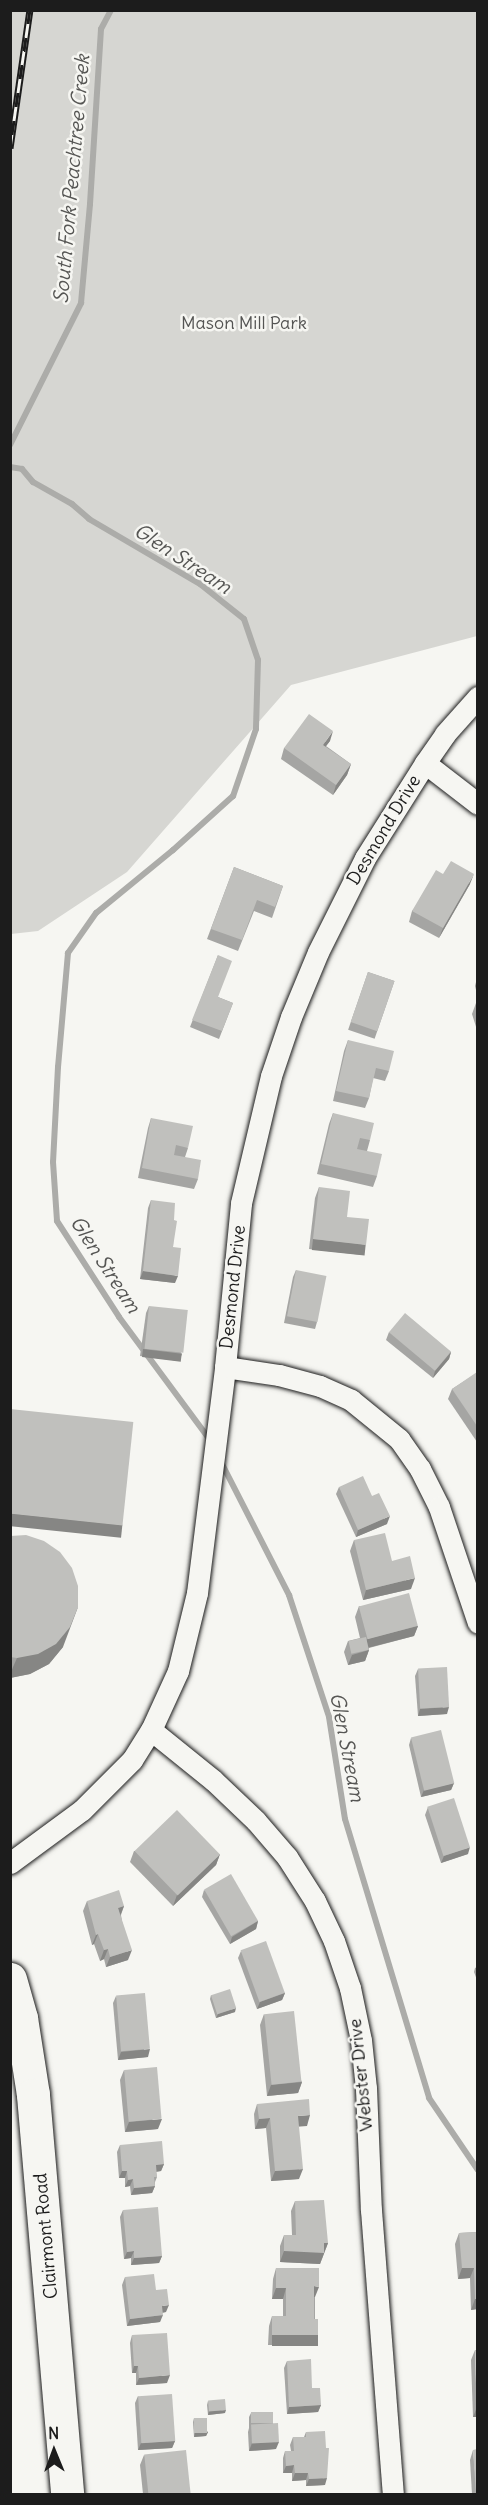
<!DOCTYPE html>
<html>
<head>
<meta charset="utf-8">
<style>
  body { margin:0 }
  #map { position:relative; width:488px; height:2505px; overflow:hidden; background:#f6f6f2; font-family:Delius,sans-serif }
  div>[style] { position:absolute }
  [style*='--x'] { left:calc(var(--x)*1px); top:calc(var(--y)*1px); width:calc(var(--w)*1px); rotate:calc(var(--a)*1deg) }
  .green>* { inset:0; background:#d6d6d2 }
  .stream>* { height:6px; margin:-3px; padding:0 3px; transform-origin:3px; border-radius:3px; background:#acaca9 }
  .roads { filter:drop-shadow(0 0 2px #1c1c1c) drop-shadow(0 0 2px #1c1c1c) }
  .minor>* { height:21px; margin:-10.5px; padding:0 10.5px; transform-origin:10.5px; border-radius:10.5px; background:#f6f6f2 }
  .primary>* { height:33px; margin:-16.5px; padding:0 16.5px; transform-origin:16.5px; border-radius:16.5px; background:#f6f6f2 }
  .rail>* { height:7px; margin-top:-3.5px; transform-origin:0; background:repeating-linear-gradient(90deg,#f6f6f2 0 14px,#1c1c1c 0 28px); box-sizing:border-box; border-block:2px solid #1c1c1c }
  .wall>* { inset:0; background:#a5a5a3; transform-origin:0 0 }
  .shaded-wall>* { inset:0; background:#868684; transform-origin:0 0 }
  .building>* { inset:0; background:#c0c0bd; transform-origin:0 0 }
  span { translate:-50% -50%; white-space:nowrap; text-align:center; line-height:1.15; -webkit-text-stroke:5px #f6f6f2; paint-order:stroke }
  .park-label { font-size:18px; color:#545453 }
  .street-label { font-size:18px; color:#1c1c1c }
  .water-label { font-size:20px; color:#565654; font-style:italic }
  .frame { position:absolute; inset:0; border:12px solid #1c1c1c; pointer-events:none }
  .north { position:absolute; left:24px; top:2421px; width:60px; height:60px; -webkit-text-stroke:4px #f6f6f2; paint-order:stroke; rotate:359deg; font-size:16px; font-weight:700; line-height:24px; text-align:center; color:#1c1c1c }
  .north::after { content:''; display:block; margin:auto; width:21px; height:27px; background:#1c1c1c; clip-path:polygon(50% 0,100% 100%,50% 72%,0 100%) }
</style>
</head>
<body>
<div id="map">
  <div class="green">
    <div style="clip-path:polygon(10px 11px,478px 11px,477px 636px,291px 685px,127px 872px,38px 931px,11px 934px)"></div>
  </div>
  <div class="stream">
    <div style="--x:10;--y:445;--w:159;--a:-63.4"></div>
    <div style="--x:81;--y:303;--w:99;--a:-84.8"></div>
    <div style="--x:90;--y:204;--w:175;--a:-86.4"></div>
    <div style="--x:101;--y:29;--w:21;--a:-62"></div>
    <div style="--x:10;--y:467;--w:12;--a:9"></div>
    <div style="--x:22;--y:469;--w:17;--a:50"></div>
    <div style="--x:33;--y:482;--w:45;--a:29.4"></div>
    <div style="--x:72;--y:504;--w:23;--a:41"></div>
    <div style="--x:89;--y:519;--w:129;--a:30.4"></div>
    <div style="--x:200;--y:584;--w:56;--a:38.5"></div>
    <div style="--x:244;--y:619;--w:43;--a:71.1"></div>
    <div style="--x:258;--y:660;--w:69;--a:91.7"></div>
    <div style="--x:256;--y:729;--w:71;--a:108.9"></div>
    <div style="--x:233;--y:796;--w:81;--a:138"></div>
    <div style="--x:173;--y:850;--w:99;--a:140.7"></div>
    <div style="--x:96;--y:913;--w:49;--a:125"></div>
    <div style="--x:68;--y:953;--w:114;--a:95"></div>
    <div style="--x:58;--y:1067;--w:95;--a:93"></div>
    <div style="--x:53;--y:1162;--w:59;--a:86.1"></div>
    <div style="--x:57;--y:1221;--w:114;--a:57.1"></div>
    <div style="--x:119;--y:1317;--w:153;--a:53.5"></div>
    <div style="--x:220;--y:1460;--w:152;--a:62.9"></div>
    <div style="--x:289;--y:1595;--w:128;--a:71.8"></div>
    <div style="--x:329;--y:1717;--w:103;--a:81.1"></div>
    <div style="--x:345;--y:1819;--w:291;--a:73.2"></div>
    <div style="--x:429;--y:2098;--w:87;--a:55.8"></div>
  </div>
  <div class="roads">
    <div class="minor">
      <div style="--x:425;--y:763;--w:67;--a:37.7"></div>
      <div style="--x:225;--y:1367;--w:55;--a:8.4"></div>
      <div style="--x:279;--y:1375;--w:42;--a:15"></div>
      <div style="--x:320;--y:1386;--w:34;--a:24"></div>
      <div style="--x:351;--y:1400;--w:62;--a:39.1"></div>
      <div style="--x:399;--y:1439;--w:37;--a:55"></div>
      <div style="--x:420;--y:1469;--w:42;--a:63.4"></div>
      <div style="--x:439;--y:1507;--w:122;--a:71.4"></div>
      <div style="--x:151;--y:1730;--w:80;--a:38.9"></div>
      <div style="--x:213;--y:1780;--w:59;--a:43.6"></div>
      <div style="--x:256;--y:1821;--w:48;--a:49.3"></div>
      <div style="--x:287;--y:1857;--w:52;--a:57.5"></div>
      <div style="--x:315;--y:1901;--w:44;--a:64.6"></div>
      <div style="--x:334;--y:1941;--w:50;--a:71.2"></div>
      <div style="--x:350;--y:1988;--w:53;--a:78.1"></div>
      <div style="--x:361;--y:2040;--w:48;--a:84.1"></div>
      <div style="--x:366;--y:2088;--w:122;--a:87.7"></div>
      <div style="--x:371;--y:2210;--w:285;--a:85.6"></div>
      <div style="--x:10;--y:1863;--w:89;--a:-36.4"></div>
      <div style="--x:82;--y:1810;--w:71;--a:-45"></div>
      <div style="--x:132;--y:1760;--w:36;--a:-58"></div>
      <div style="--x:151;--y:1730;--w:65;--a:-65.4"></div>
      <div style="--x:178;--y:1671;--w:80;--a:-76.3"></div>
      <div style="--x:197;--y:1593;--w:228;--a:-82.9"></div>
      <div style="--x:225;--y:1367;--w:165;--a:-84.4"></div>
      <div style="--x:241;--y:1203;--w:130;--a:-76.7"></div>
      <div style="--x:271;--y:1076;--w:62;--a:-71.3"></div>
      <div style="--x:291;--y:1017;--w:70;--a:-67.4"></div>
      <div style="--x:318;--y:952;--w:105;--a:-63.4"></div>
      <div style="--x:365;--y:858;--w:112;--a:-57.7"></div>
      <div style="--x:425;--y:763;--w:35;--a:-55"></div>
      <div style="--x:445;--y:734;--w:50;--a:-48.3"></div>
    </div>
    <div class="primary">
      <div style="--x:10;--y:1979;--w:41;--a:74.2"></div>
      <div style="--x:21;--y:2018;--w:78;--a:81.1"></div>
      <div style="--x:33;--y:2095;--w:400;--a:85.1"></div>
    </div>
  </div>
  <div class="rail">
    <div style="--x:10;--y:148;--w:139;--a:-81.8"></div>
  </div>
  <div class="wall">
    <div style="clip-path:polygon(330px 741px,326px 746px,351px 764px,347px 775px,333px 795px,281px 759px,284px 748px)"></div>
    <div style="clip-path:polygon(234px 867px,283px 886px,272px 918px,254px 911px,238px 951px,207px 939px)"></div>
    <div style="clip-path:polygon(443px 874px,470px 884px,439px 938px,409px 922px,412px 911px)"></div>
    <div style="clip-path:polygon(218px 955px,218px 997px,233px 1003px,219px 1039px,190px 1027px)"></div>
    <div style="left:368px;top:972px;width:28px;height:61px;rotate:19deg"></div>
    <div style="clip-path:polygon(477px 978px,477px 994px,475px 986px)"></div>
    <div style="clip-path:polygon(477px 1002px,477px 1030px,472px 1014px,476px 1003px)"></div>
    <div style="clip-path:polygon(348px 1040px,389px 1071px,385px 1081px,373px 1078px,369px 1098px,365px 1108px,333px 1101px,344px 1051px)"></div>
    <div style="clip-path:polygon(333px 1113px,370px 1140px,367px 1151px,377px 1176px,373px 1187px,317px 1174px,329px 1124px)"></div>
    <div style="clip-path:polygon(151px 1118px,188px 1148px,185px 1157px,198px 1179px,194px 1189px,138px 1178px,148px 1128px)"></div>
    <div style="clip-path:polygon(319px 1187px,347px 1217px,362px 1255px,309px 1249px,315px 1198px)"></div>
    <div style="clip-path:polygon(151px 1200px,174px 1220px,173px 1247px,175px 1283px,140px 1279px,148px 1208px)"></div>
    <div style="clip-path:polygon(296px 1270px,317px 1322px,315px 1329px,284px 1323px,293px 1277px)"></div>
    <div style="clip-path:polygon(149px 1306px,182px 1354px,179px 1361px,140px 1356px,146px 1313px)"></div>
    <div style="clip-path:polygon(389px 1332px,451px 1352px,449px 1359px,433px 1378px,386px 1340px)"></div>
    <div style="clip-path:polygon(477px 1373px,477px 1442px,448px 1399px,452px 1389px)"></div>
    <div style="clip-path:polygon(339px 1487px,372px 1496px,387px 1524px,356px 1537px,336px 1494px)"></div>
    <div style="clip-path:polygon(10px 1536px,63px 1647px,49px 1664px,30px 1674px,10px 1678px)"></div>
    <div style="clip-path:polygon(354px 1540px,392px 1561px,411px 1589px,363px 1600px,350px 1551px)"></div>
    <div style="clip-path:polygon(359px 1606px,418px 1626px,414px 1636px,369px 1648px,369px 1650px,365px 1661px,348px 1665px,344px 1652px,348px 1641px,360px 1638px,355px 1617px)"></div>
    <div style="clip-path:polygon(418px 1669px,447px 1714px,418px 1716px,415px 1676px)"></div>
    <div style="clip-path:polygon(411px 1738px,454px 1783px,451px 1790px,421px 1797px,409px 1745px)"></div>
    <div style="clip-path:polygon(428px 1807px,468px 1854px,441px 1863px,425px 1815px)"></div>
    <div style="clip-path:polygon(134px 1851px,220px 1854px,216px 1865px,173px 1906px,130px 1862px)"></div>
    <div style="clip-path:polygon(204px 1890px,258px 1921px,256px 1929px,230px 1944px,202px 1897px)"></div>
    <div style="clip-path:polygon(87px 1901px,124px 1906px,121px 1915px,128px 1960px,106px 1967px,104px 1959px,100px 1961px,94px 1944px,92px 1945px,83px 1911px)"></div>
    <div style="clip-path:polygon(241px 1951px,285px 1993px,282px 2000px,257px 2009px,238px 1958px)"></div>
    <div style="clip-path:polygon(477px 1967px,477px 1980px,474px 1972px,475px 1968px)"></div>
    <div style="clip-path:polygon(211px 1995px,235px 2012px,216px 2018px,210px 1999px)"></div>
    <div style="clip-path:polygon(116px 1996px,148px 2057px,118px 2060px,113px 2003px)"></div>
    <div style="clip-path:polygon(264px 2014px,302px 2082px,298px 2093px,267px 2096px,260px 2025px)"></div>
    <div style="clip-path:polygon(124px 2070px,158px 2129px,125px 2132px,120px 2080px)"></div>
    <div style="clip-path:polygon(257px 2104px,307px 2126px,299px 2126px,299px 2179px,271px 2181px,266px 2128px,255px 2129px,254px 2114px)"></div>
    <div style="clip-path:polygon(120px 2145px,164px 2164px,161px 2171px,156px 2172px,157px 2177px,155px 2182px,155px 2186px,152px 2193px,131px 2195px,130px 2186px,125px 2187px,125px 2178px,119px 2178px,117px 2152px)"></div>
    <div style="clip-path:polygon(295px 2201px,328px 2243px,320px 2264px,280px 2262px,280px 2246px,284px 2235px,292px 2235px,291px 2211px)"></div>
    <div style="clip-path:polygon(123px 2210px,162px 2256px,159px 2263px,131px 2265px,131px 2258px,124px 2259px,120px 2217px)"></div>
    <div style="clip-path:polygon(477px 2232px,477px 2309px,471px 2310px,470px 2278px,458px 2279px,455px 2244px,459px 2233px)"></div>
    <div style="clip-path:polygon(276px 2268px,315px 2297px,315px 2345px,268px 2345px,269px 2326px,272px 2316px,283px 2316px,283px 2299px,272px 2299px,273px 2279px)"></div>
    <div style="clip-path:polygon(125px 2277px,156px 2290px,166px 2312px,162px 2313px,160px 2322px,127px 2326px,122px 2285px)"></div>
    <div style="clip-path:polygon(132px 2335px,167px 2383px,136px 2385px,136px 2373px,132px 2373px,130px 2343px)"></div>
    <div style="clip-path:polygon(475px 2350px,477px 2417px,473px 2417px,471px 2360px)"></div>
    <div style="clip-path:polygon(287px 2361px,312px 2388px,321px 2405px,318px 2412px,287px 2414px,284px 2368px)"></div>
    <div style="clip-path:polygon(138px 2396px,175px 2441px,172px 2448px,138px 2450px,135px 2403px)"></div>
    <div style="clip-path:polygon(208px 2401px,225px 2413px,208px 2415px,207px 2405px)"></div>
    <div style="clip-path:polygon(251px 2413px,273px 2423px,276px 2449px,249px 2451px,248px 2432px,249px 2428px,249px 2417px)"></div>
    <div style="clip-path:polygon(194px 2418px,208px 2432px,206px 2436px,194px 2437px,193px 2422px)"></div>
    <div style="clip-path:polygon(306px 2432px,325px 2485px,306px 2486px,306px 2480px,292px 2481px,292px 2473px,283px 2473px,283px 2458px,285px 2451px,291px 2451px,290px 2445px,293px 2437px,304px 2437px)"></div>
    <div style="clip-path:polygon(473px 2450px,477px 2494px,472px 2494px,470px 2460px)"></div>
    <div style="clip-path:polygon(144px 2455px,191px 2494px,143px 2494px,140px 2465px)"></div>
  </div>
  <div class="shaded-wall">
    <div style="clip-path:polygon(333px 731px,330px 741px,319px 755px,323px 745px)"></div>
    <div style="clip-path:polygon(351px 764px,347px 775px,333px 795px,336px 785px)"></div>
    <div style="clip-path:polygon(474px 874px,470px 884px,439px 938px,443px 928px)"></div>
    <div style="left:313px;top:1239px;width:53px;height:11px;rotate:6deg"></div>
    <div style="clip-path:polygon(143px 1271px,178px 1276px,175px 1283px,140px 1279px)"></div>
    <div style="left:143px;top:1349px;width:39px;height:8px;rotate:7deg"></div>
    <div style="clip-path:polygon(451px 1352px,449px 1359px,433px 1378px,435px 1371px)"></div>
    <div style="left:10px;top:1513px;width:113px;height:13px;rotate:6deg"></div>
    <div style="clip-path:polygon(390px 1516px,387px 1524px,356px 1537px,358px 1530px)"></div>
    <div style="clip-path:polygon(415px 1578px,411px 1589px,363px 1600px,366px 1590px)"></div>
    <div style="clip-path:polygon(78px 1607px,63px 1647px,49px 1664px,30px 1674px,10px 1678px,10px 1674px,17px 1658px)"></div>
    <div style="clip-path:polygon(418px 1626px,414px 1636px,363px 1649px,367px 1639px)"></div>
    <div style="clip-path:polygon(369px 1650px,365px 1661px,348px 1665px,352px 1655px)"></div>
    <div style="clip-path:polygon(449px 1707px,447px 1714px,418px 1716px,420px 1709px)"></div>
    <div style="clip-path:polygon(454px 1783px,451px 1790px,421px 1797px,424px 1790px)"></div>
    <div style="clip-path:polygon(470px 1847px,468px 1854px,441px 1863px,444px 1856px)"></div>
    <div style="clip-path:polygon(220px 1854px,216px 1865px,173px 1906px,177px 1895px)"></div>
    <div style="clip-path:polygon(124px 1906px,120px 1916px,118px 1908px)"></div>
    <div style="clip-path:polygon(258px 1921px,256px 1929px,230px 1944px,232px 1937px)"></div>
    <div style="clip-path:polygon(98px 1934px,94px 1944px,92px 1945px,96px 1935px)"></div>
    <div style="clip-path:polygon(108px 1949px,104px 1959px,100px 1961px,104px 1950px)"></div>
    <div style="clip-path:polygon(132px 1950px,128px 1960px,106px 1967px,110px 1957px)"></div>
    <div style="clip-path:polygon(285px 1993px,282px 2000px,257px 2009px,260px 2002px)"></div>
    <div style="clip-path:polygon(236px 2008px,235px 2012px,216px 2018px,218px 2014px)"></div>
    <div style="clip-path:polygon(150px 2049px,148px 2057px,118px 2060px,121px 2052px)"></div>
    <div style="clip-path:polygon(302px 2082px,298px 2093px,267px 2096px,271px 2085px)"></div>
    <div style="clip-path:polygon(310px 2115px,307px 2126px,294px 2127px,298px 2116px)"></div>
    <div style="clip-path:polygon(270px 2118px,266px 2128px,255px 2129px,259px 2119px)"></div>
    <div style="clip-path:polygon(162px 2119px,158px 2129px,125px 2132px,129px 2122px)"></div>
    <div style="clip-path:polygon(164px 2164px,161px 2171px,153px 2172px,156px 2165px)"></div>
    <div style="clip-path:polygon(303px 2169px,299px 2179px,271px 2181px,275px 2171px)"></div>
    <div style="clip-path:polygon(122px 2171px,127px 2171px,125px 2178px,119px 2178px)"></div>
    <div style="clip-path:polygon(133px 2179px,130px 2186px,125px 2187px,128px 2180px)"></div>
    <div style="clip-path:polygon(155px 2186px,152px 2193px,131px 2195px,134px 2188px)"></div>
    <div style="clip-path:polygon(324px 2243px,328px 2243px,320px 2264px,280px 2262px,284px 2251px)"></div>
    <div style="clip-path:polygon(134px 2251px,131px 2258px,124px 2259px,127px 2252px)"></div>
    <div style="clip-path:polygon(162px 2256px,159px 2263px,131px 2265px,134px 2258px)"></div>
    <div style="clip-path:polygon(462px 2268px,474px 2268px,470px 2278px,458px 2279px)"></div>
    <div style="clip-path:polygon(314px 2286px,319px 2287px,315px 2297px,310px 2297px)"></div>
    <div style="clip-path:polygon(276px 2288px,286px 2288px,283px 2299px,272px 2299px)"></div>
    <div style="clip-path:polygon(475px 2299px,477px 2299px,477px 2309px,471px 2310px)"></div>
    <div style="clip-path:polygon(169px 2305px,166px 2312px,159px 2313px,162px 2306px)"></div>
    <div style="clip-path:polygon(163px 2315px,160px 2322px,127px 2326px,130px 2319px)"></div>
    <div style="left:272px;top:2335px;width:46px;height:11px"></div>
    <div style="clip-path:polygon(134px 2366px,138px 2366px,136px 2373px,132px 2373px)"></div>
    <div style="clip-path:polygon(170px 2375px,167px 2383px,136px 2385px,139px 2378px)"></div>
    <div style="clip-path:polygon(321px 2405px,318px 2412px,287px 2414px,289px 2407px)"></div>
    <div style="clip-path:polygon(477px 2407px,477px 2417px,473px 2417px)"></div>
    <div style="clip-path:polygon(226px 2410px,225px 2413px,208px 2415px,209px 2411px)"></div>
    <div style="clip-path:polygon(208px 2432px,206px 2436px,194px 2437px,195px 2433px)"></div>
    <div style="clip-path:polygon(175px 2441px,172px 2448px,138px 2450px,141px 2443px)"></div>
    <div style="clip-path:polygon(279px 2442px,276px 2449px,249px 2451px,252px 2443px)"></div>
    <div style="clip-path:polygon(294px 2465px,292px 2473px,283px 2473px,286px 2466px)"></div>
    <div style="clip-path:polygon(295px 2473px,308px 2473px,306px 2480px,292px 2481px)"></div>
    <div style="clip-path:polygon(327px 2478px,325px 2485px,306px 2486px,309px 2479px)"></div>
  </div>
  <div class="building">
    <div style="clip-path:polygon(309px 714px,333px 731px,323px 745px,351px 764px,336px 785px,284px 748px)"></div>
    <div style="clip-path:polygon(451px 861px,474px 874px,443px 928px,412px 911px,436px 870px,443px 874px)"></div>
    <div style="clip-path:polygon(234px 867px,283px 886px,275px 907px,257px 900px,242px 940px,211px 929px)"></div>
    <div style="clip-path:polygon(218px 955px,232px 961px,218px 997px,233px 1003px,222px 1031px,192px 1020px)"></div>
    <div style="left:368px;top:972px;width:28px;height:53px;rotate:19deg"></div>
    <div style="clip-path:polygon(348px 1040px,394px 1051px,389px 1071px,376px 1068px,369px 1098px,336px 1091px)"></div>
    <div style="clip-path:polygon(333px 1113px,374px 1123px,370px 1140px,360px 1138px,357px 1149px,382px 1154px,377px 1176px,321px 1164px)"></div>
    <div style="clip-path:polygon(151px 1118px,193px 1126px,188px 1148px,176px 1145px,174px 1155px,201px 1160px,198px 1179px,142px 1168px)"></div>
    <div style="clip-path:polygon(319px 1187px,350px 1191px,347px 1217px,369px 1219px,366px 1245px,313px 1239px)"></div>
    <div style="clip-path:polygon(151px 1200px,175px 1203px,174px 1220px,177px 1221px,173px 1247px,181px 1248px,178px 1276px,143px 1271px)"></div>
    <div style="left:296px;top:1270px;width:31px;height:47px;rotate:11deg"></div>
    <div style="left:149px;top:1306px;width:39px;height:43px;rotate:6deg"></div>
    <div style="left:405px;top:1313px;width:60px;height:25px;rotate:40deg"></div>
    <div style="clip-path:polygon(477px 1372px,477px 1426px,452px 1389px)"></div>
    <div style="left:10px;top:1409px;width:124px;height:104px;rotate:6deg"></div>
    <div style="clip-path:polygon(363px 1476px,372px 1496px,379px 1493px,390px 1516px,358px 1530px,339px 1487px)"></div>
    <div style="clip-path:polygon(385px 1533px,392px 1561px,410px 1556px,415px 1578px,366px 1590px,354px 1540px)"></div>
    <div style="clip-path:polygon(26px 1535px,44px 1541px,60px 1552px,72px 1568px,78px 1586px,78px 1607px,70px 1627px,56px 1644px,38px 1654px,17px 1658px,10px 1657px,10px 1536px)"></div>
    <div style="left:409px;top:1593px;width:34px;height:52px;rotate:75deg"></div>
    <div style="left:366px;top:1637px;width:13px;height:18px;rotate:77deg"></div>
    <div style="left:447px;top:1667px;width:40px;height:29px;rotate:87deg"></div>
    <div style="left:441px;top:1730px;width:55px;height:31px;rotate:76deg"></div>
    <div style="left:454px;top:1798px;width:52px;height:28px;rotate:72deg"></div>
    <div style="left:177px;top:1810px;width:62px;height:59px;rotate:46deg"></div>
    <div style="left:231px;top:1874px;width:54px;height:31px;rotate:60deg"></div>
    <div style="clip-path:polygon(119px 1890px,124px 1906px,118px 1908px,132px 1950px,110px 1957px,108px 1949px,104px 1950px,98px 1934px,96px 1935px,87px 1901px)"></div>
    <div style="left:266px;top:1941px;width:55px;height:27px;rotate:70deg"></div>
    <div style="left:230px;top:1989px;width:20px;height:20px;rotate:72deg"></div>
    <div style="left:145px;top:1993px;width:56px;height:29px;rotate:85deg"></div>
    <div style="left:294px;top:2011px;width:71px;height:30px;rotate:84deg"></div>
    <div style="left:157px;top:2067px;width:52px;height:33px;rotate:85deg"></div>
    <div style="clip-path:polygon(309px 2099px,310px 2115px,298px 2116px,303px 2169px,275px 2171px,270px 2118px,259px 2119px,257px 2104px)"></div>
    <div style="clip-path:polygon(162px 2141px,164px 2164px,156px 2165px,157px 2177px,154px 2177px,155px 2186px,134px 2188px,133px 2179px,128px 2180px,127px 2171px,122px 2171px,120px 2145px)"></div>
    <div style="clip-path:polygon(324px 2200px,328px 2243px,324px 2243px,324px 2253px,284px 2251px,284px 2235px,296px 2235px,295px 2201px)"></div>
    <div style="clip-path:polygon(158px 2207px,162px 2256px,134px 2258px,134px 2251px,127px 2252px,123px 2210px)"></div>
    <div style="clip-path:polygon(477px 2232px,477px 2299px,475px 2299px,474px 2268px,462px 2268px,459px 2233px)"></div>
    <div style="clip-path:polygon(276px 2268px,319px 2268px,319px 2287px,314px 2286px,314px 2319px,318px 2319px,318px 2335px,272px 2335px,272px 2316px,286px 2316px,286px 2288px,276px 2288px)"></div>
    <div style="clip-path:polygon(154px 2274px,156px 2290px,167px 2289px,169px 2305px,162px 2306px,163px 2315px,130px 2319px,125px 2277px)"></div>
    <div style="clip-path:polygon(167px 2333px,170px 2375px,139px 2378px,138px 2366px,134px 2366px,132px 2335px)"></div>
    <div style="clip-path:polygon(475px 2350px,477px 2350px,477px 2407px)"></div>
    <div style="clip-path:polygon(311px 2359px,312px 2388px,320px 2388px,321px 2405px,289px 2407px,287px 2361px)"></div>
    <div style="left:172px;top:2394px;width:47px;height:34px;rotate:86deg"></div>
    <div style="left:225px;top:2399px;width:11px;height:17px;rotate:85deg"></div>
    <div style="left:273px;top:2412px;width:11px;height:22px;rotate:90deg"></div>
    <div style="left:194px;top:2418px;width:13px;height:15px"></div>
    <div style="left:278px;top:2423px;width:19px;height:27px;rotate:87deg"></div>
    <div style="clip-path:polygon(325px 2431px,326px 2448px,329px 2448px,327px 2478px,309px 2479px,308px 2473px,295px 2473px,294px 2465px,286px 2466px,285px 2451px,294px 2451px,293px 2437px,306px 2437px,306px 2432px)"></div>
    <div style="clip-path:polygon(477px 2449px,477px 2494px,476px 2494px,473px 2450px)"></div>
    <div style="left:186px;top:2450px;width:44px;height:42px;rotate:84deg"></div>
  </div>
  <div class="park-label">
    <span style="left:244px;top:323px">Mason Mill Park</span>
  </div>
  <div class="street-label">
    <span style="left:384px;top:830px;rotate:-59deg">Desmond Drive</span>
    <span style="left:233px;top:1287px;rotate:-84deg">Desmond Drive</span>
    <span style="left:361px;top:2075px;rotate:-96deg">Webster Drive</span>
    <span style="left:46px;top:2236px;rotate:-95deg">Clairmont Road</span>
  </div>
  <div class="water-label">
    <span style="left:71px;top:179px;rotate:-85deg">South Fork Peachtree Creek</span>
    <span style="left:183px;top:558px;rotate:33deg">Glen Stream</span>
    <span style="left:106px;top:1264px;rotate:57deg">Glen Stream</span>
    <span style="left:348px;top:1747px;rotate:79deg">Glen Stream</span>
  </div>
  <div class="frame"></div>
  <div class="north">N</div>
</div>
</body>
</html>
